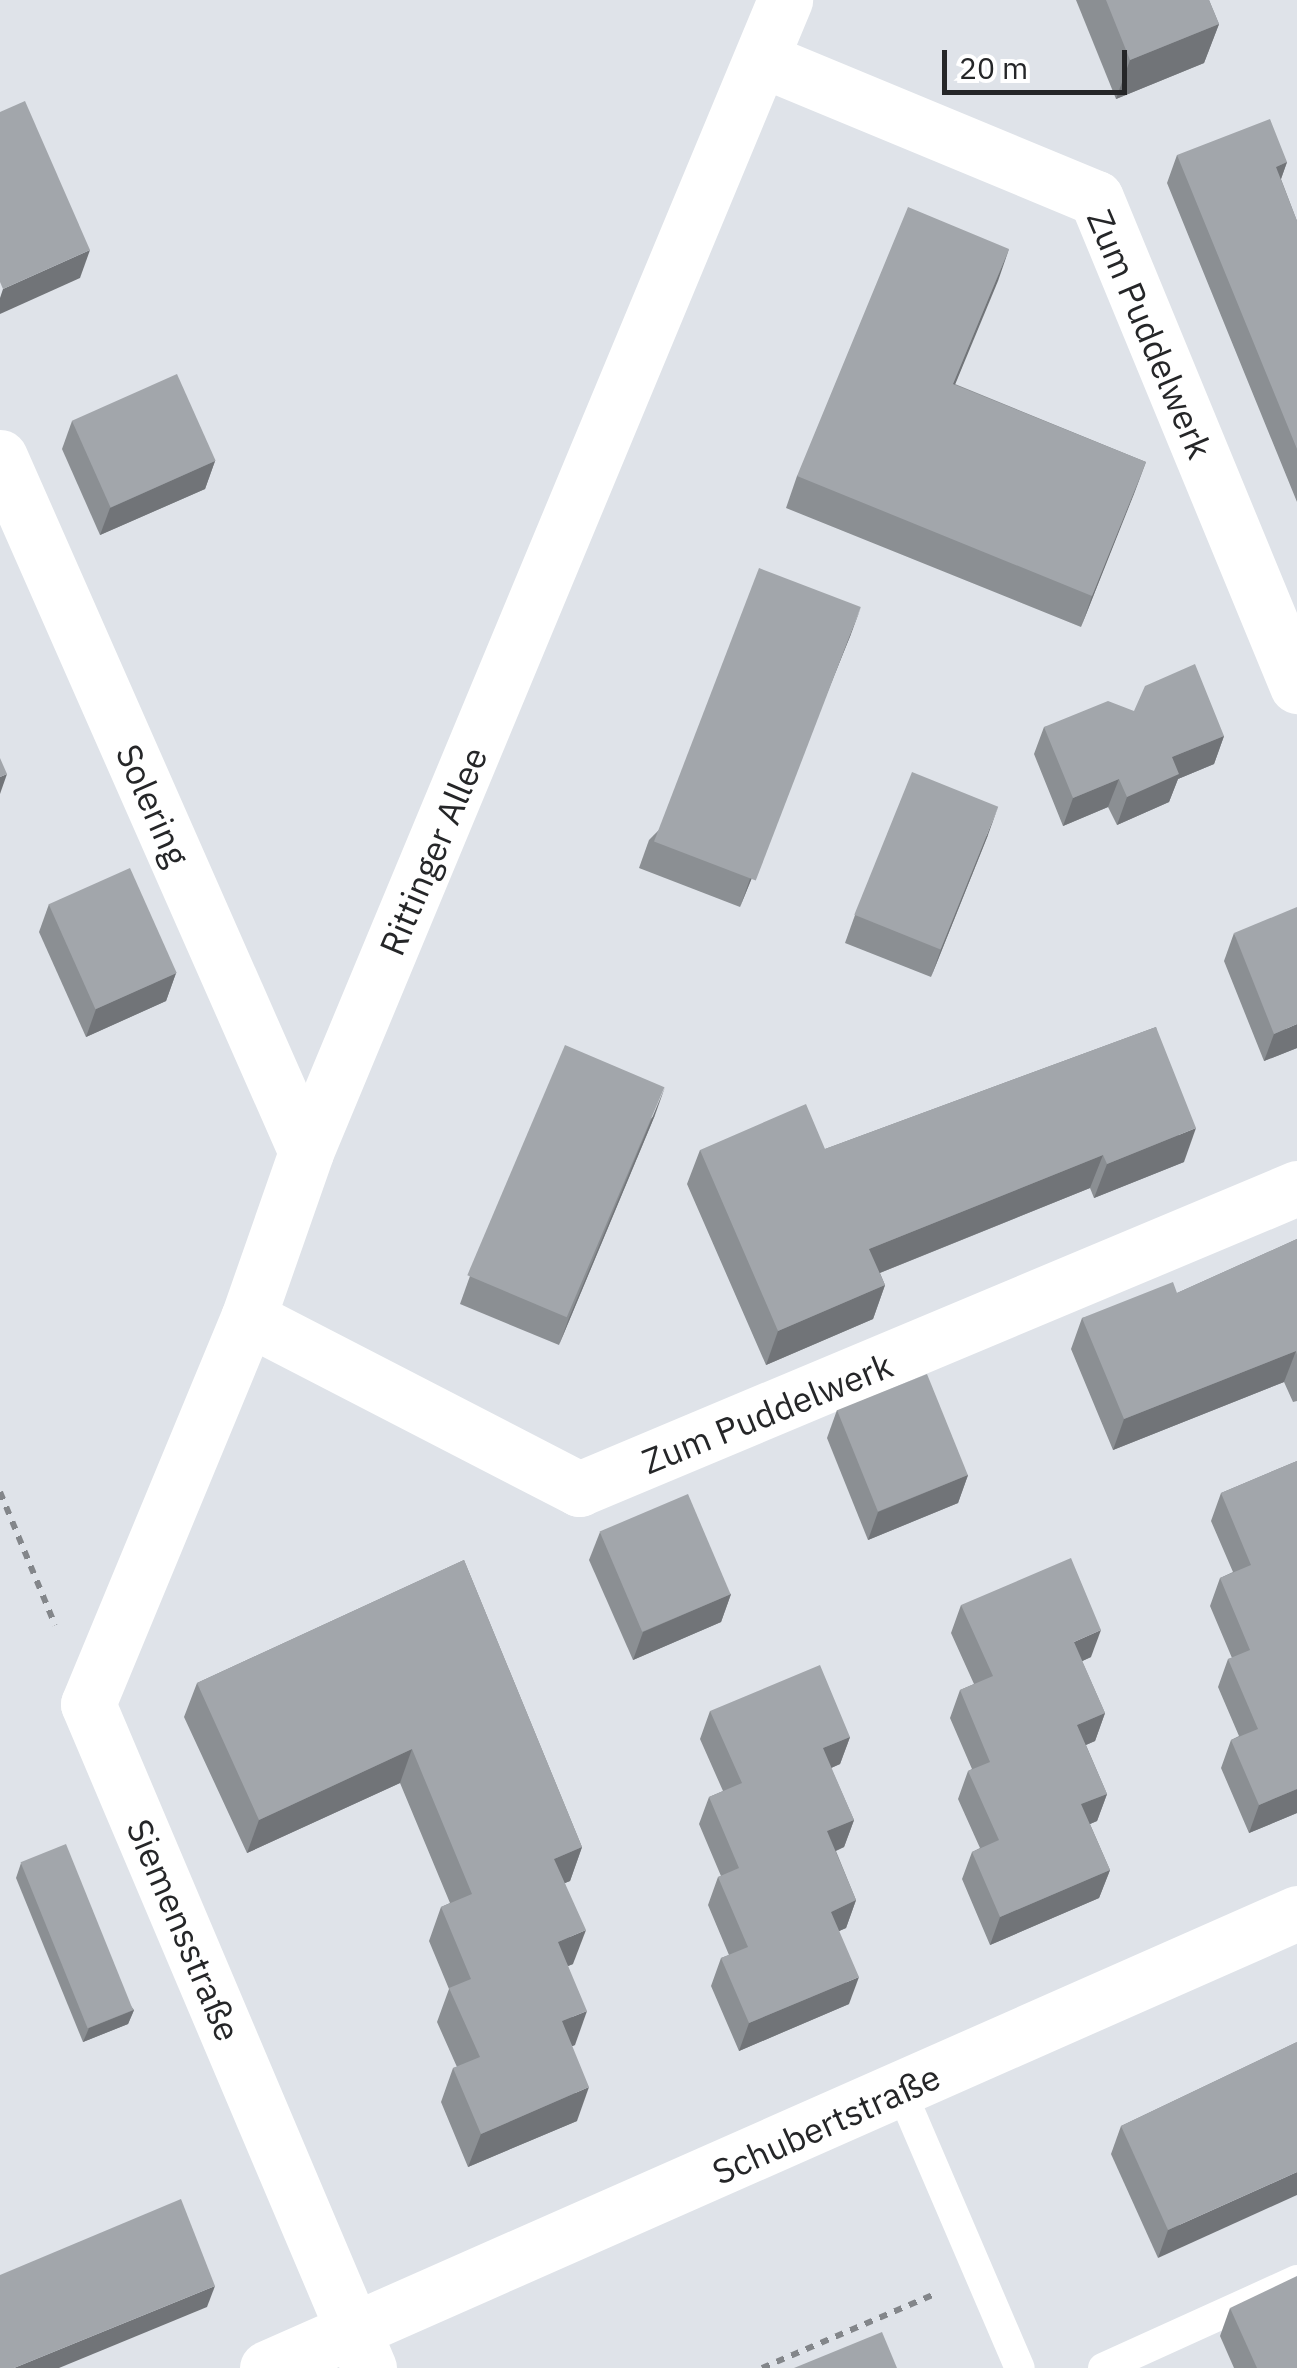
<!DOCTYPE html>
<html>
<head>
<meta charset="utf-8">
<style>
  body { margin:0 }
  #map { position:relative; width:1297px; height:2368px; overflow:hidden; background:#dfe3e9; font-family:"IBM Plex Sans",sans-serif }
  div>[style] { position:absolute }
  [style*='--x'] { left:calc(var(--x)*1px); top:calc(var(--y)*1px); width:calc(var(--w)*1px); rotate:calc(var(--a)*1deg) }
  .path>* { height:6px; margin-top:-3px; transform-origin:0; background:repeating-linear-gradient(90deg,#83868a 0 8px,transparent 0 16px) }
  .service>* { height:30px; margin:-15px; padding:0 15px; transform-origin:15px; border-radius:15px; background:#fff }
  .minor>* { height:55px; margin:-27.5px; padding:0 27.5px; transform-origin:27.5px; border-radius:27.5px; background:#fff }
  .wall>* { inset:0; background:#8b8f93 }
  .shaded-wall>* { inset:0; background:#717478 }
  .building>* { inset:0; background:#a2a6ab; transform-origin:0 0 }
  span { translate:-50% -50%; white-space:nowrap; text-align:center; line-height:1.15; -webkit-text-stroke:8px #fff; paint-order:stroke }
  .street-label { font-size:35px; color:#252628 }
  .scale { position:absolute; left:942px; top:50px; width:185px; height:45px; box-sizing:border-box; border:5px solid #252628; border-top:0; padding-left:12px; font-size:30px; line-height:35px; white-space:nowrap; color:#252628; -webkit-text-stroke:8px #fff; paint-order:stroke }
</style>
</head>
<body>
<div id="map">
  <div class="path">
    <div style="--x:0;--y:1492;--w:144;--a:67.5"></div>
    <div style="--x:762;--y:2368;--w:190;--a:-23.2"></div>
  </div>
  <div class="service">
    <div style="--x:901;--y:2091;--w:301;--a:66.8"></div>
    <div style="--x:1103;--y:2368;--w:213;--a:-24.4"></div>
  </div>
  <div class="minor">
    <div style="--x:765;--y:61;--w:358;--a:22.5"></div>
    <div style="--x:1096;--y:198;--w:528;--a:67.61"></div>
    <div style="--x:0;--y:457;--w:759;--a:66.24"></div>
    <div style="--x:248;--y:1318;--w:373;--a:27.3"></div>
    <div style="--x:579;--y:1489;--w:779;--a:-22.74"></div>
    <div style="--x:267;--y:2368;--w:1126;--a:-23.83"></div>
    <div style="--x:369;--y:2368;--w:721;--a:-112.94"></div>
    <div style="--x:88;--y:1704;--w:418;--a:-67.5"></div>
    <div style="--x:248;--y:1318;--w:176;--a:-70.7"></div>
    <div style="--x:306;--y:1152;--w:1248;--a:-67.42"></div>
  </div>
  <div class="wall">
    <div style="clip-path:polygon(1076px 0,1209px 0,1219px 24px,1204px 63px,1116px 99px)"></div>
    <div style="clip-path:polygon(1177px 155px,1287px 162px,1281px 179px,1297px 221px,1297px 502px,1167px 183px)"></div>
    <div style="clip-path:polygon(1009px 249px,955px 384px,1146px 462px,1081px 627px,786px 508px,797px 476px)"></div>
    <div style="clip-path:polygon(72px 421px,215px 461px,205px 489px,100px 535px,62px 449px)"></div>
    <div style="clip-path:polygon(851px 634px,740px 907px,639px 868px,649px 840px)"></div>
    <div style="clip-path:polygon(1134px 711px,1224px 736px,1214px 764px,1178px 779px,1169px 802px,1117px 825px,1108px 807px,1063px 826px,1034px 754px,1044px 727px)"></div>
    <div style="clip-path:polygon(988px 835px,931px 977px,845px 943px,855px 915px)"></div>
    <div style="clip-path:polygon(49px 904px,176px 973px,166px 1001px,86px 1037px,39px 932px)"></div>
    <div style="clip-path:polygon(1234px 933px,1297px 1048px,1264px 1061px,1224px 961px)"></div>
    <div style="clip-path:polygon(1156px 1027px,1184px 1162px,1094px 1198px,1090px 1188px,880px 1273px,885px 1285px,873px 1319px,766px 1365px,687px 1184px,700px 1150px,825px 1149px)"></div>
    <div style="clip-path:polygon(655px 1115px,559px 1345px,460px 1304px,470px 1276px)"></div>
    <div style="clip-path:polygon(1297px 1239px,1297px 1401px,1293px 1402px,1284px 1382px,1113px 1450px,1071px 1349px,1082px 1318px,1177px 1293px)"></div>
    <div style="clip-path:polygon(837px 1410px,968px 1475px,958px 1503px,868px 1540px,827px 1438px)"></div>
    <div style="clip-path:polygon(1297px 1461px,1297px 1813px,1249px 1833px,1221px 1768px,1231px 1740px,1239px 1736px,1218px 1687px,1228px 1659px,1232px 1658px,1210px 1606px,1220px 1578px,1233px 1572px,1211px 1521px,1221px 1493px)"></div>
    <div style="clip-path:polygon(600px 1532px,731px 1594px,721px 1622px,633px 1660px,589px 1560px)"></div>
    <div style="clip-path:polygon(464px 1560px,582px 1847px,570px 1881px,565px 1883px,573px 1964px,568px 1966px,575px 2045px,572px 2046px,577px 2121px,468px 2167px,441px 2102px,453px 2068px,457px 2067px,437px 2022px,449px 1989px,429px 1941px,441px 1907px,450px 1903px,400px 1783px,247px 1853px,184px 1717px,197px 1683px)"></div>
    <div style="clip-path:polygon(961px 1605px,1091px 1657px,1082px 1661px,1105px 1713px,1095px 1741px,1086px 1745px,1107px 1794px,1097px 1821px,1090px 1824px,1110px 1870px,1099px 1898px,990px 1945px,962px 1879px,972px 1852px,980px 1848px,958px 1799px,968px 1771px,972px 1769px,950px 1718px,960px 1690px,974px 1684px,951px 1633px)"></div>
    <div style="clip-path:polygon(710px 1711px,850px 1737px,840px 1764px,831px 1768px,854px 1820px,844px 1847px,836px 1851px,856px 1900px,846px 1928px,839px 1931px,849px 2004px,739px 2051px,711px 1986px,721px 1958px,729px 1955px,708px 1905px,718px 1877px,721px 1876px,699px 1824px,709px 1797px,723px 1791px,700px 1739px)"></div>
    <div style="clip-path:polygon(21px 1863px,134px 2010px,128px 2024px,83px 2042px,16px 1878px)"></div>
    <div style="clip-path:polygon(1297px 2042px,1158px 2258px,1111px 2154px,1121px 2126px)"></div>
    <div style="clip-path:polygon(1230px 2308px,1297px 2368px,1234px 2368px,1220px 2336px)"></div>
  </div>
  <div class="shaded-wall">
    <div style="clip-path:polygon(1219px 24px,1204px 63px,1116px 99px,1130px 60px)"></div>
    <div style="clip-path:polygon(1287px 162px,1277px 190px,1276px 167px)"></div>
    <div style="clip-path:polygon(1009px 249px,998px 281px,942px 416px,953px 384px)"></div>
    <div style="clip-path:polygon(90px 250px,80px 278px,0 314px,0 298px,3px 289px)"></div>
    <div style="clip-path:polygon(215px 461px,205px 489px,100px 535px,110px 508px)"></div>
    <div style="clip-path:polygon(1146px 462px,1134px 494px,1081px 627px,1092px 596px)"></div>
    <div style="clip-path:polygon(861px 607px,851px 634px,740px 907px,750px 879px)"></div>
    <div style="clip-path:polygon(1224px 736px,1214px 764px,1178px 779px,1169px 802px,1117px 825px,1127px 797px,1172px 757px)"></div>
    <div style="clip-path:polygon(7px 774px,0 794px,0 777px)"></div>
    <div style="clip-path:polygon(1119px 779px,1108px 807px,1063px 826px,1073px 798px)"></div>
    <div style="clip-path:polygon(998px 807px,988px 835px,931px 977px,941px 949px)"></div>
    <div style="clip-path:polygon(176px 973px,166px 1001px,86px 1037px,96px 1009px)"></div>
    <div style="clip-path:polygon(1297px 1024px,1297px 1048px,1264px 1061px,1274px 1034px)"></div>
    <div style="clip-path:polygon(665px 1087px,655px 1115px,559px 1345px,569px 1318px)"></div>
    <div style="clip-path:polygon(1196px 1128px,1184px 1162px,1094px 1198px,1107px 1164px)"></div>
    <div style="clip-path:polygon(1103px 1155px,1090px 1188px,857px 1282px,869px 1249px)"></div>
    <div style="clip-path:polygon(885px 1285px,873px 1319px,766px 1365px,778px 1331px)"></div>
    <div style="clip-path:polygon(1296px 1351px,1284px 1382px,1113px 1450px,1124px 1419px)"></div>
    <div style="clip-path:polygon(968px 1475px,958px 1503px,868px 1540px,878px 1512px)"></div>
    <div style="clip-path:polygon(731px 1594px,721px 1622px,633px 1660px,643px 1632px)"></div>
    <div style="clip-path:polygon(1101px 1630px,1091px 1657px,1063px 1670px,1074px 1642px)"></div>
    <div style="clip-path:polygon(1105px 1713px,1095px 1741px,1067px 1753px,1077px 1725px)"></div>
    <div style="clip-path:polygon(850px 1737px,840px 1764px,813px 1776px,823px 1748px)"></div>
    <div style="clip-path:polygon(412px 1749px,400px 1783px,247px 1853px,259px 1820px)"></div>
    <div style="clip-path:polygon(1297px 1789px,1297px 1813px,1249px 1833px,1259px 1805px)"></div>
    <div style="clip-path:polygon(1107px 1794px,1097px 1821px,1071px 1832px,1081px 1804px)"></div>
    <div style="clip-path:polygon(854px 1820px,844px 1847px,817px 1859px,827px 1831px)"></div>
    <div style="clip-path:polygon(582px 1847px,570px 1881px,542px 1892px,554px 1859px)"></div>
    <div style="clip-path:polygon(1110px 1870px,1099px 1898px,990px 1945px,1000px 1917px)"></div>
    <div style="clip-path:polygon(856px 1900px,846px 1928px,821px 1939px,831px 1912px)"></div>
    <div style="clip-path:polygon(586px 1930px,573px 1964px,546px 1975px,558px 1942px)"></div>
    <div style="clip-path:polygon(859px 1977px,849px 2004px,739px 2051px,749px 2023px)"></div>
    <div style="clip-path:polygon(134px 2010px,128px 2024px,83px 2042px,89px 2028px)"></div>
    <div style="clip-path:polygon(587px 2011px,575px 2045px,550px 2055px,562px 2021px)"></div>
    <div style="clip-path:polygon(589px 2087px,577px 2121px,468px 2167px,481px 2134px)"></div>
    <div style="clip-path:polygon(1297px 2172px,1297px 2195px,1158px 2258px,1168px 2230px)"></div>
    <div style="clip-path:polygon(215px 2286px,207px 2307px,59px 2368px,14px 2368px)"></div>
  </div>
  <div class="building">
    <div style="clip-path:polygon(1106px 0,1209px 0,1219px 24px,1130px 60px)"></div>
    <div style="clip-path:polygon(25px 101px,90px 250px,3px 289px,0 282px,0 112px)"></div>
    <div style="clip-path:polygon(1270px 119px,1287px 162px,1276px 167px,1297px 221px,1297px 449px,1177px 155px)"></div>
    <div style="clip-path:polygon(908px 207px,1009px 249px,953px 384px,1146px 462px,1092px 596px,797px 476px)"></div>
    <div style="left:177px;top:374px;width:95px;height:115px;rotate:66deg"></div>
    <div style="left:759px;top:568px;width:109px;height:293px;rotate:21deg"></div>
    <div style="clip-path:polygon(1195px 664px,1224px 736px,1172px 757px,1179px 774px,1127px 797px,1119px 779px,1073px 798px,1044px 727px,1108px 701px,1134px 711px,1145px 686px)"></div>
    <div style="clip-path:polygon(0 758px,7px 774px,0 777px)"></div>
    <div style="left:912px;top:772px;width:93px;height:154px;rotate:22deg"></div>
    <div style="left:130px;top:868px;width:115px;height:89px;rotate:66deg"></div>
    <div style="clip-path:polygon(1297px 907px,1297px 1024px,1274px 1034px,1234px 933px)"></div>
    <div style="clip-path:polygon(1156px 1027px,1196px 1128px,1107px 1164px,1103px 1155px,869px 1249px,885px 1285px,778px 1331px,700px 1150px,806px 1104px,825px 1149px)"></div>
    <div style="left:565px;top:1045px;width:108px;height:250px;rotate:23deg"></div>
    <div style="clip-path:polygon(1297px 1239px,1297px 1355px,1296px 1351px,1124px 1419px,1082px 1318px,1173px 1282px,1177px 1293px)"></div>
    <div style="left:927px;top:1374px;width:109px;height:97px;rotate:68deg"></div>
    <div style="clip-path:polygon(1297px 1461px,1297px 1789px,1259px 1805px,1231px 1740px,1258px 1729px,1228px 1659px,1250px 1650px,1220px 1578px,1251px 1565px,1221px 1493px)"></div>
    <div style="left:688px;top:1494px;width:109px;height:96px;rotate:67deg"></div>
    <div style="clip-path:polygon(1071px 1558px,1101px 1630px,1074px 1642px,1105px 1713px,1077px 1725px,1107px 1794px,1081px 1804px,1110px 1870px,1000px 1917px,972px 1852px,999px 1840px,968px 1771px,990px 1762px,960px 1690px,993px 1676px,961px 1605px)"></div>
    <div style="clip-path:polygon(464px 1560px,582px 1847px,554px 1859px,586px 1930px,558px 1942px,587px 2011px,562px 2021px,589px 2087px,481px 2134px,453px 2068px,480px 2057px,449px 1988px,471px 1979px,441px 1907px,472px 1894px,412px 1749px,259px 1820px,197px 1683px)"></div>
    <div style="clip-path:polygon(820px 1665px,850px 1737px,823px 1748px,854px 1820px,827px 1831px,856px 1900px,831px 1912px,859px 1977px,749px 2023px,721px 1958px,748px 1947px,718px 1877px,739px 1868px,709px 1797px,742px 1783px,710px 1711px)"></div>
    <div style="left:66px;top:1844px;width:179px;height:49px;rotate:68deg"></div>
    <div style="clip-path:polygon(1297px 2042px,1297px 2172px,1168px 2230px,1121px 2126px)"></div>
    <div style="clip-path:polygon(181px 2199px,215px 2286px,14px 2368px,0 2368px,0 2275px)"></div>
    <div style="clip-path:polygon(1297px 2276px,1297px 2368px,1257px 2368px,1230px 2308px)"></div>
    <div style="clip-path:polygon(882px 2332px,897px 2368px,794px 2368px)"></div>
  </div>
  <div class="street-label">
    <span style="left:1150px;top:334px;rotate:67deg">Zum Puddelwerk</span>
    <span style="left:153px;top:805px;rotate:66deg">Solering</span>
    <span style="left:433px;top:851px;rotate:-67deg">Rittinger Allee</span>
    <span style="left:767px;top:1413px;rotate:-22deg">Zum Puddelwerk</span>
    <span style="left:184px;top:1930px;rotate:67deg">Siemensstraße</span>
    <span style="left:826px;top:2124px;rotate:-24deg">Schubertstraße</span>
  </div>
  <div class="scale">20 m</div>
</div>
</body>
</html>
